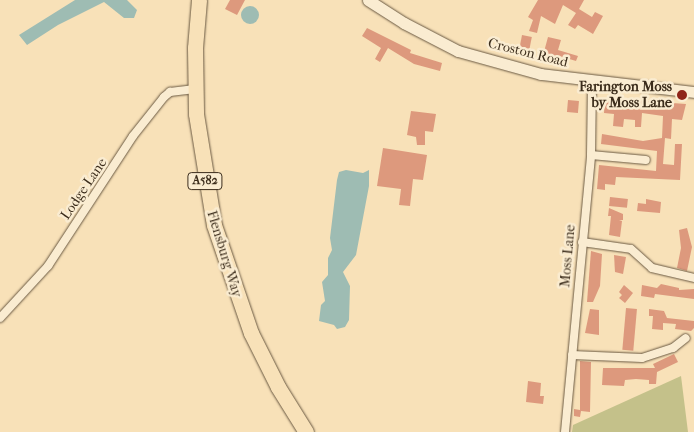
<!DOCTYPE html>
<html>
<head>
<meta charset="utf-8">
<style>
  body { margin:0 }
  #map { position:relative; width:694px; height:432px; overflow:hidden; background:#f8e1b8; font-family:"IM FELL French Canon",serif }
  div>[style] { position:absolute }
  [style*='--x'] { left:calc(var(--x)*1px); top:calc(var(--y)*1px); width:calc(var(--w)*1px); rotate:calc(var(--a)*1deg) }
  .green>* { inset:0; background:#c4c18a }
  .water>* { inset:0; background:#9ebcb3 }
  .round { border-radius:50% }
  .building>* { inset:0; background:#dd997d; transform-origin:0 0 }
  .roads { filter:drop-shadow(0 0 1px #6a5942) drop-shadow(0 0 1px #6a5942) }
  .street>* { height:8px; margin:-4px; padding:0 4px; transform-origin:4px; border-radius:4px; background:#faecd1 }
  .secondary>* { height:11px; margin:-5.5px; padding:0 5.5px; transform-origin:5.5px; border-radius:5.5px; background:#faecd1 }
  .highway>* { height:15px; margin:-7.5px; padding:0 7.5px; transform-origin:7.5px; border-radius:7.5px; background:#f8e1b8 }
  .dots>* { width:14px; height:14px; translate:-50% -50%; box-sizing:border-box; border:2px solid #faecd1; border-radius:50% }
  span { translate:-50% -50%; white-space:nowrap; text-align:center; line-height:1.15; -webkit-text-stroke:5px #faecd1; paint-order:stroke }
  .shield-label span { padding:1px 4px; background:#faecd1; border:1px solid; border-radius:4px; -webkit-text-stroke-width:0 }
  .shield-label { font-size:12px; color:#3b2c1b; font-weight:700 }
  .street-label { font-size:14px; color:#3b2c1b }
  .poi-label { font-size:14px; color:#3b2c1b; font-weight:700 }
  .right { translate:-100% -50%; text-align:right }
</style>
</head>
<body>
<div id="map">
  <div class="green">
    <div style="clip-path:polygon(681px 376px,688px 432px,572px 432px,573px 425px)"></div>
  </div>
  <div class="water">
    <div style="clip-path:polygon(75px 0,127px 0,137px 10px,134px 18px,124px 18px,104px 2px,58px 25px,27px 45px,19px 35px)"></div>
    <div class="round" style="left:241px;top:6px;width:18px;height:18px"></div>
    <div style="clip-path:polygon(346px 170px,363px 173px,369px 170px,369px 186px,356px 255px,343px 272px,350px 286px,349px 320px,345px 327px,337px 329px,334px 325px,319px 321px,321px 305px,325px 301px,322px 282px,328px 275px,328px 258px,332px 250px,330px 238px,337px 180px,339px 172px)"></div>
  </div>
  <div class="building">
    <div style="clip-path:polygon(230px 0,245px 0,237px 15px,225px 9px)"></div>
    <div style="clip-path:polygon(538px 0,584px 0,579px 9px,592px 17px,595px 12px,603px 16px,593px 34px,578px 25px,575px 29px,568px 25px,576px 13px,563px 5px,555px 24px,541px 16px,537px 33px,529px 31px,533px 20px,528px 17px)"></div>
    <div style="clip-path:polygon(367px 28px,411px 50px,410px 53px,442px 63px,440px 71px,414px 64px,388px 48px,380px 62px,375px 59px,381px 48px,362px 36px)"></div>
    <div style="left:522px;top:35px;width:10px;height:18px;rotate:11deg"></div>
    <div style="clip-path:polygon(548px 37px,561px 40px,558px 50px,578px 56px,576px 61px,556px 55px,555px 62px,542px 59px)"></div>
    <div style="clip-path:polygon(605px 98px,686px 104px,682px 120px,672px 119px,671px 139px,665px 138px,663px 164px,674px 165px,675px 144px,682px 144px,680px 180px,616px 177px,615px 185px,605px 184px,605px 190px,597px 189px,599px 165px,656px 171px,657px 151px,601px 144px,602px 134px,643px 141px,662px 138px,663px 116px,642px 113px,641px 127px,635px 127px,635px 120px,624px 119px,623px 127px,613px 126px,614px 114px,604px 113px)"></div>
    <div style="left:568px;top:100px;width:11px;height:12px;rotate:5deg"></div>
    <div style="clip-path:polygon(411px 111px,436px 114px,433px 132px,425px 131px,425px 145px,417px 145px,416px 137px,407px 135px)"></div>
    <div style="clip-path:polygon(383px 148px,427px 155px,423px 180px,413px 179px,410px 206px,399px 205px,401px 189px,377px 186px)"></div>
    <div style="left:610px;top:197px;width:18px;height:9px;rotate:6deg"></div>
    <div style="clip-path:polygon(646px 199px,661px 202px,660px 213px,637px 211px,638px 203px,646px 204px)"></div>
    <div style="clip-path:polygon(609px 208px,623px 214px,623px 220px,619px 220px,622px 221px,620px 237px,609px 235px,611px 216px,608px 216px)"></div>
    <div style="clip-path:polygon(687px 228px,692px 247px,687px 271px,677px 268px,681px 248px,679px 230px)"></div>
    <div style="clip-path:polygon(591px 251px,602px 254px,600px 286px,593px 302px,587px 302px)"></div>
    <div style="clip-path:polygon(614px 255px,626px 257px,623px 274px,615px 272px)"></div>
    <div style="clip-path:polygon(661px 284px,679px 288px,679px 290px,694px 289px,694px 299px,655px 294px,654px 298px,641px 296px,642px 285px,657px 288px)"></div>
    <div style="clip-path:polygon(624px 285px,633px 293px,625px 303px,619px 298px,622px 295px,619px 292px)"></div>
    <div style="left:626px;top:308px;width:11px;height:42px;rotate:5deg"></div>
    <div style="clip-path:polygon(590px 309px,599px 310px,599px 335px,585px 333px)"></div>
    <div style="clip-path:polygon(649px 309px,664px 311px,667px 318px,694px 321px,694px 328px,691px 331px,675px 329px,676px 324px,663px 323px,663px 330px,652px 329px,653px 316px,649px 316px)"></div>
    <div style="clip-path:polygon(674px 354px,678px 362px,657px 372px,656px 384px,649px 384px,649px 380px,636px 379px,625px 380px,624px 386px,602px 385px,603px 368px,655px 368px,653px 364px)"></div>
    <div style="clip-path:polygon(580px 361px,591px 362px,590px 412px,581px 411px,580px 417px,574px 416px,574px 409px,580px 410px)"></div>
    <div style="clip-path:polygon(528px 381px,541px 383px,540px 396px,544px 396px,543px 404px,526px 402px)"></div>
  </div>
  <div class="roads">
    <div class="street">
      <div style="--x:591;--y:155;--w:55;--a:5.2"></div>
      <div style="--x:582;--y:242;--w:49;--a:8.1"></div>
      <div style="--x:631;--y:249;--w:28;--a:42"></div>
      <div style="--x:652;--y:268;--w:43;--a:13.4"></div>
      <div style="--x:0;--y:318;--w:71;--a:-47.3"></div>
      <div style="--x:48;--y:266;--w:155;--a:-56.8"></div>
      <div style="--x:133;--y:136;--w:50;--a:-51.5"></div>
      <div style="--x:164;--y:97;--w:8;--a:-40"></div>
      <div style="--x:170;--y:92;--w:25;--a:-7"></div>
      <div style="--x:572;--y:355;--w:70;--a:2.5"></div>
      <div style="--x:642;--y:358;--w:33;--a:-18"></div>
      <div style="--x:673;--y:348;--w:16;--a:-38"></div>
      <div style="--x:565;--y:432;--w:278;--a:-84.6"></div>
      <div style="--x:591;--y:155;--w:73;--a:-89.2"></div>
    </div>
    <div class="secondary">
      <div style="--x:368;--y:0;--w:43;--a:32.6"></div>
      <div style="--x:404;--y:23;--w:61;--a:27.4"></div>
      <div style="--x:458;--y:51;--w:86;--a:15.5"></div>
      <div style="--x:541;--y:74;--w:154;--a:6.7"></div>
    </div>
    <div class="highway">
      <div style="--x:199;--y:0;--w:48;--a:94.8"></div>
      <div style="--x:195;--y:48;--w:66;--a:89.1"></div>
      <div style="--x:196;--y:114;--w:112;--a:80.8"></div>
      <div style="--x:214;--y:225;--w:114;--a:71.1"></div>
      <div style="--x:251;--y:333;--w:60;--a:63.4"></div>
      <div style="--x:278;--y:387;--w:53;--a:58.1"></div>
    </div>
  </div>
  <div class="dots">
    <div style="left:682px;top:95px;background:#8f2418"></div>
  </div>
  <div class="shield-label">
    <span style="left:205px;top:181px">A582</span>
  </div>
  <div class="street-label">
    <span style="left:528px;top:53px;rotate:14deg">Croston Road</span>
    <span style="left:84px;top:189px;rotate:-56deg">Lodge Lane</span>
    <span style="left:224px;top:254px;rotate:73deg">Flensburg Way</span>
    <span style="left:568px;top:256px;rotate:-85deg">Moss Lane</span>
  </div>
  <div class="poi-label">
    <span class="right" style="left:672px;top:95px">Farington Moss<br>by Moss Lane</span>
  </div>
</div>
</body>
</html>
